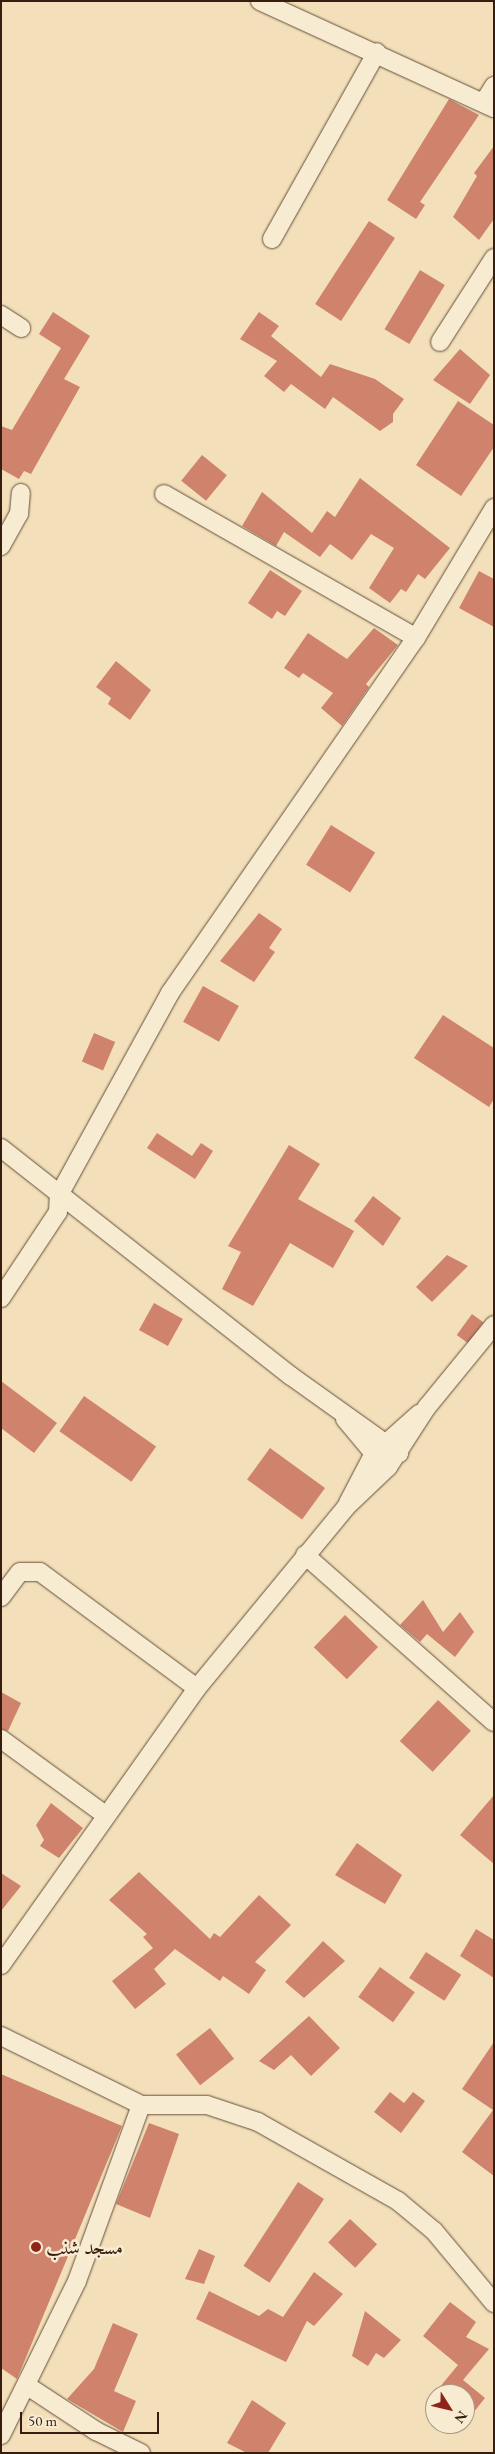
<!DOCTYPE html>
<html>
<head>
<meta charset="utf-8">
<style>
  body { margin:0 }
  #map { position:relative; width:495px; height:2454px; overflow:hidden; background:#f3e0ba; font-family:"EB Garamond",Amiri,serif }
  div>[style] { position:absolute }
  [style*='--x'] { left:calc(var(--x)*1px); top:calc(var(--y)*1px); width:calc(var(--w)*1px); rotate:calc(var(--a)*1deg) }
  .building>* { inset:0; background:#cf836c; transform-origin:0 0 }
  .roads { filter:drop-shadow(0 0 1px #664e3a) drop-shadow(0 0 1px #664e3a) }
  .minor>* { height:18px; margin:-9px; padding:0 9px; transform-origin:9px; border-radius:9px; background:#f7ebd2 }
  .dots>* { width:14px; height:14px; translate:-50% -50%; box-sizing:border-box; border:2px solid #f7ebd2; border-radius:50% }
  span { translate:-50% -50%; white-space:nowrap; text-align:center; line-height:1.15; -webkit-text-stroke:5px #f7ebd2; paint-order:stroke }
  .poi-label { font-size:20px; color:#371d0f }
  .left { translate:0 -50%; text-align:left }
  .frame { position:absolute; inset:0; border:2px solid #371d0f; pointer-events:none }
  .north { position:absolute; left:425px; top:2384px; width:50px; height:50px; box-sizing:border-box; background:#f7ebd2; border:1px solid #aa9984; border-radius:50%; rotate:126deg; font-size:14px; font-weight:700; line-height:20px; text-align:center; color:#371d0f }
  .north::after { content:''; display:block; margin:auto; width:18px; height:22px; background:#8f2418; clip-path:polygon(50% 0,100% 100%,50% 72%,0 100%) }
  .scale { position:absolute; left:20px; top:2412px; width:139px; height:22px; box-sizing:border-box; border:2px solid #371d0f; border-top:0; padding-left:6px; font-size:15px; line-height:18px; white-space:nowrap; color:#371d0f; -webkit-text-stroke:4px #f7ebd2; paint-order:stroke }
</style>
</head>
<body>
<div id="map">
  <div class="building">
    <div style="clip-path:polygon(449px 99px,479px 115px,420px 202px,425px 205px,416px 219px,387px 200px)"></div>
    <div style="clip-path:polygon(494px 146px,494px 219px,479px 240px,453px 217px,477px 176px,474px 173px)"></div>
    <div style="left:369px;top:221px;width:31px;height:99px;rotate:33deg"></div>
    <div style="left:420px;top:270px;width:29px;height:69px;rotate:31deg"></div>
    <div style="clip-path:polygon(53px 312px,90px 336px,64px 379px,80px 387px,31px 474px,24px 471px,19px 479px,1px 469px,1px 426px,12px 430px,61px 348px,39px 334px)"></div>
    <div style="clip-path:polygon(259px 312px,279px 326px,271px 336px,321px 377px,330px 364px,375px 379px,404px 399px,393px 414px,393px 422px,380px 431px,333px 397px,325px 409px,291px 384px,284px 392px,264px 376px,277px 361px,240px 339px)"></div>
    <div style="clip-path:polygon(460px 349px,490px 375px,470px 404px,433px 380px)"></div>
    <div style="clip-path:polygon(458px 401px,494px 425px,494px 447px,461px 496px,416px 465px)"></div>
    <div style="left:202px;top:455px;width:32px;height:33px;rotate:39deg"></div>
    <div style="clip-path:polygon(360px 478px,450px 548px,425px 579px,418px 574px,406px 592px,401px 589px,390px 603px,369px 588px,394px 548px,371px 534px,352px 560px,330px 544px,320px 557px,284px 532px,276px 546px,242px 526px,262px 492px,312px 533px,327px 511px,335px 517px)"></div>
    <div style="clip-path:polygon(270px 570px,302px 591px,285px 616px,277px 611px,272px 619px,248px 603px)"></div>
    <div style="clip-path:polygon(479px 571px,494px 579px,494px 627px,459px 608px)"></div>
    <div style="clip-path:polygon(374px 628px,398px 645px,366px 684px,369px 687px,342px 726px,321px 708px,333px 693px,303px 673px,299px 678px,284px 668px,308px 633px,347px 659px)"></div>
    <div style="clip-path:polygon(116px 661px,151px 690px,130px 720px,108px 704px,111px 698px,96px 687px)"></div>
    <div style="left:331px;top:825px;width:52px;height:47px;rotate:32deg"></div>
    <div style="clip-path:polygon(259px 913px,282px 929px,269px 948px,275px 952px,254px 982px,220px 961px)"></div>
    <div style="left:203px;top:986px;width:41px;height:41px;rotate:29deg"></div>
    <div style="clip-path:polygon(443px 1015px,494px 1048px,494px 1099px,489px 1107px,414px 1058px)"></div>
    <div style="left:94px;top:1033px;width:23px;height:31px;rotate:23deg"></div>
    <div style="clip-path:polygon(157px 1133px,192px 1156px,201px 1143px,213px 1151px,195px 1179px,147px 1148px)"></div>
    <div style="clip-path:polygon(289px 1145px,320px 1164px,298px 1199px,354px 1231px,333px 1268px,290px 1243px,253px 1306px,222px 1289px,241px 1252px,228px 1246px)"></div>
    <div style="clip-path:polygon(373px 1196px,401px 1218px,383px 1246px,354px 1221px)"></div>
    <div style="clip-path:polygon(447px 1255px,468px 1266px,432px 1302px,416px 1287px)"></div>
    <div style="left:154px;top:1303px;width:33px;height:31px;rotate:29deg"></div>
    <div style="left:472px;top:1314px;width:14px;height:26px;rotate:36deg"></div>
    <div style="clip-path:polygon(1px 1381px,57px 1423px,34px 1453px,1px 1428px)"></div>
    <div style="left:84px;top:1396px;width:88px;height:43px;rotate:35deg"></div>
    <div style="left:270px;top:1448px;width:68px;height:39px;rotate:36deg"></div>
    <div style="clip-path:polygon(423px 1600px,443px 1632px,460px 1612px,474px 1632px,455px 1657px,427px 1634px,420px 1642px,400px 1625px)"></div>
    <div style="left:345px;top:1615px;width:46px;height:45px;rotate:44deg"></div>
    <div style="clip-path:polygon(1px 1692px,21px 1703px,8px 1731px,1px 1729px)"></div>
    <div style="left:438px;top:1700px;width:45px;height:56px;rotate:43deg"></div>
    <div style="clip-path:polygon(494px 1795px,494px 1864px,460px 1835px)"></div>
    <div style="clip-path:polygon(51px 1803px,83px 1828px,59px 1858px,40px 1846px,44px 1840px,36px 1825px)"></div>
    <div style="clip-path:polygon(357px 1843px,402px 1875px,385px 1904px,335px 1875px)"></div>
    <div style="clip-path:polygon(139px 1872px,210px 1939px,214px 1933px,220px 1937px,259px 1895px,291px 1925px,255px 1962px,266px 1970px,249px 1994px,223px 1976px,220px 1981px,175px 1949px,154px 1969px,166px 1984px,135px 2009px,112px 1981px,153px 1948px,143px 1937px,147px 1934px,109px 1900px)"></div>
    <div style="clip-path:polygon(1px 1873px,21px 1886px,1px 1911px)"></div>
    <div style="clip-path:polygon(476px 1929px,494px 1940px,494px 1978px,460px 1956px)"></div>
    <div style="clip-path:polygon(323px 1941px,345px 1961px,304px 1998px,285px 1982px)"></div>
    <div style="left:426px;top:1952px;width:42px;height:31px;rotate:33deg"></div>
    <div style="left:380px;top:1967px;width:43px;height:37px;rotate:36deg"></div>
    <div style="clip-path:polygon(309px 2016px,340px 2048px,311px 2076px,291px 2055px,274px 2070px,259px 2061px)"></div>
    <div style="left:210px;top:2028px;width:39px;height:43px;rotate:52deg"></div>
    <div style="clip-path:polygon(494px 2042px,494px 2176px,462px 2152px,493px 2110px,462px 2089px)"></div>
    <div style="clip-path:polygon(1px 2074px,122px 2126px,17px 2379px,1px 2368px)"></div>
    <div style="clip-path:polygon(390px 2092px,404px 2103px,413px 2092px,425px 2101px,401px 2133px,374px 2112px)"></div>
    <div style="clip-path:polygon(149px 2123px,179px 2134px,150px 2218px,116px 2204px)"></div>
    <div style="left:298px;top:2182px;width:31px;height:100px;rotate:33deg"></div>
    <div style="left:350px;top:2219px;width:37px;height:32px;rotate:43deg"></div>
    <div style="clip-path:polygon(199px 2249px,215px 2256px,204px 2284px,185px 2279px)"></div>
    <div style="clip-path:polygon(314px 2272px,343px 2294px,314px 2326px,307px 2321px,286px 2362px,196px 2319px,209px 2291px,259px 2316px,268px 2309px,283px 2317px)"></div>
    <div style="clip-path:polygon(450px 2302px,476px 2322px,466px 2337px,489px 2349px,463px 2380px,485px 2398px,465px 2423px,465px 2394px,434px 2394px,458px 2365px,423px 2336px)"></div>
    <div style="clip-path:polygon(365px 2311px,401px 2340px,384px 2358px,376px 2353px,368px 2366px,352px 2356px)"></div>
    <div style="clip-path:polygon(113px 2323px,138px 2334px,114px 2391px,136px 2401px,123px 2432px,67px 2399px,94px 2369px)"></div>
    <div style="clip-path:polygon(252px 2400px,286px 2423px,268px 2453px,247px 2453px,227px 2443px)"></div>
  </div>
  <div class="roads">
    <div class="minor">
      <div style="--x:260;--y:1;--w:257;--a:24.6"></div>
      <div style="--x:484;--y:102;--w:19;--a:-58"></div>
      <div style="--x:272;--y:239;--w:214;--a:-60.7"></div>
      <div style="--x:1;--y:315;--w:24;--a:33"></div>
      <div style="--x:440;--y:342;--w:100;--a:-57.3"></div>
      <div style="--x:164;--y:494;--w:290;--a:29.7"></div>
      <div style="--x:1;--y:546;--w:37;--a:-61"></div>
      <div style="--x:19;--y:514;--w:21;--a:-85"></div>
      <div style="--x:1;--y:1148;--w:369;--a:38.2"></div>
      <div style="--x:291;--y:1376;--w:133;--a:35.5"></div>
      <div style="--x:1;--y:1298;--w:103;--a:-56.5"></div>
      <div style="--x:58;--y:1212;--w:17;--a:-87"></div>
      <div style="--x:59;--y:1195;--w:230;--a:-61.2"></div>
      <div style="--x:170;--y:993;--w:432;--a:-55.3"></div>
      <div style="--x:416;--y:638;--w:152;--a:-59"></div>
      <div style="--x:345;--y:1419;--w:56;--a:50.1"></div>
      <div style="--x:348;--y:1503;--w:54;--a:-62.5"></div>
      <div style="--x:373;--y:1455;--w:62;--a:-41.7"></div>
      <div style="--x:305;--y:1555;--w:252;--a:41.5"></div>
      <div style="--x:1;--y:1597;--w:31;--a:-53"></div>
      <div style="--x:20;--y:1572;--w:20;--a:0"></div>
      <div style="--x:40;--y:1572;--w:195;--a:36.5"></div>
      <div style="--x:1;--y:1739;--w:127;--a:36.1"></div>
      <div style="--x:1;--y:1965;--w:339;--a:-54.7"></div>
      <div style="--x:197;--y:1688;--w:234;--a:-50.5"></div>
      <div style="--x:346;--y:1507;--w:58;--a:-43.6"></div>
      <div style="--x:388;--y:1467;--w:72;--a:-57"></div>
      <div style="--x:427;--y:1407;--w:106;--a:-50.7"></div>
      <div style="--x:1;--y:2036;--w:156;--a:26.2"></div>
      <div style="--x:141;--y:2105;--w:66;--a:0"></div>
      <div style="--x:207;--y:2105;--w:54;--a:18.4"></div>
      <div style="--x:258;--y:2122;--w:161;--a:29.4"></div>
      <div style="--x:398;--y:2201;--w:47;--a:39.8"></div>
      <div style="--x:434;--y:2231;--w:94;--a:50.2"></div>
      <div style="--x:26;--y:2385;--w:84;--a:33.3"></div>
      <div style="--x:96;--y:2431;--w:50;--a:26.1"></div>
      <div style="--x:1;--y:2435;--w:172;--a:-63.7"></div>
      <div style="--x:77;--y:2281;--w:187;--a:-70"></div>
    </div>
  </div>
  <div class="dots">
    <div style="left:36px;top:2247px;background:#8f2418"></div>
  </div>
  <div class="poi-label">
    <span class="left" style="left:46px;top:2247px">مسجد شنب</span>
  </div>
  <div class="frame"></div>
  <div class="north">N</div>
  <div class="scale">50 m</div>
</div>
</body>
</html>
